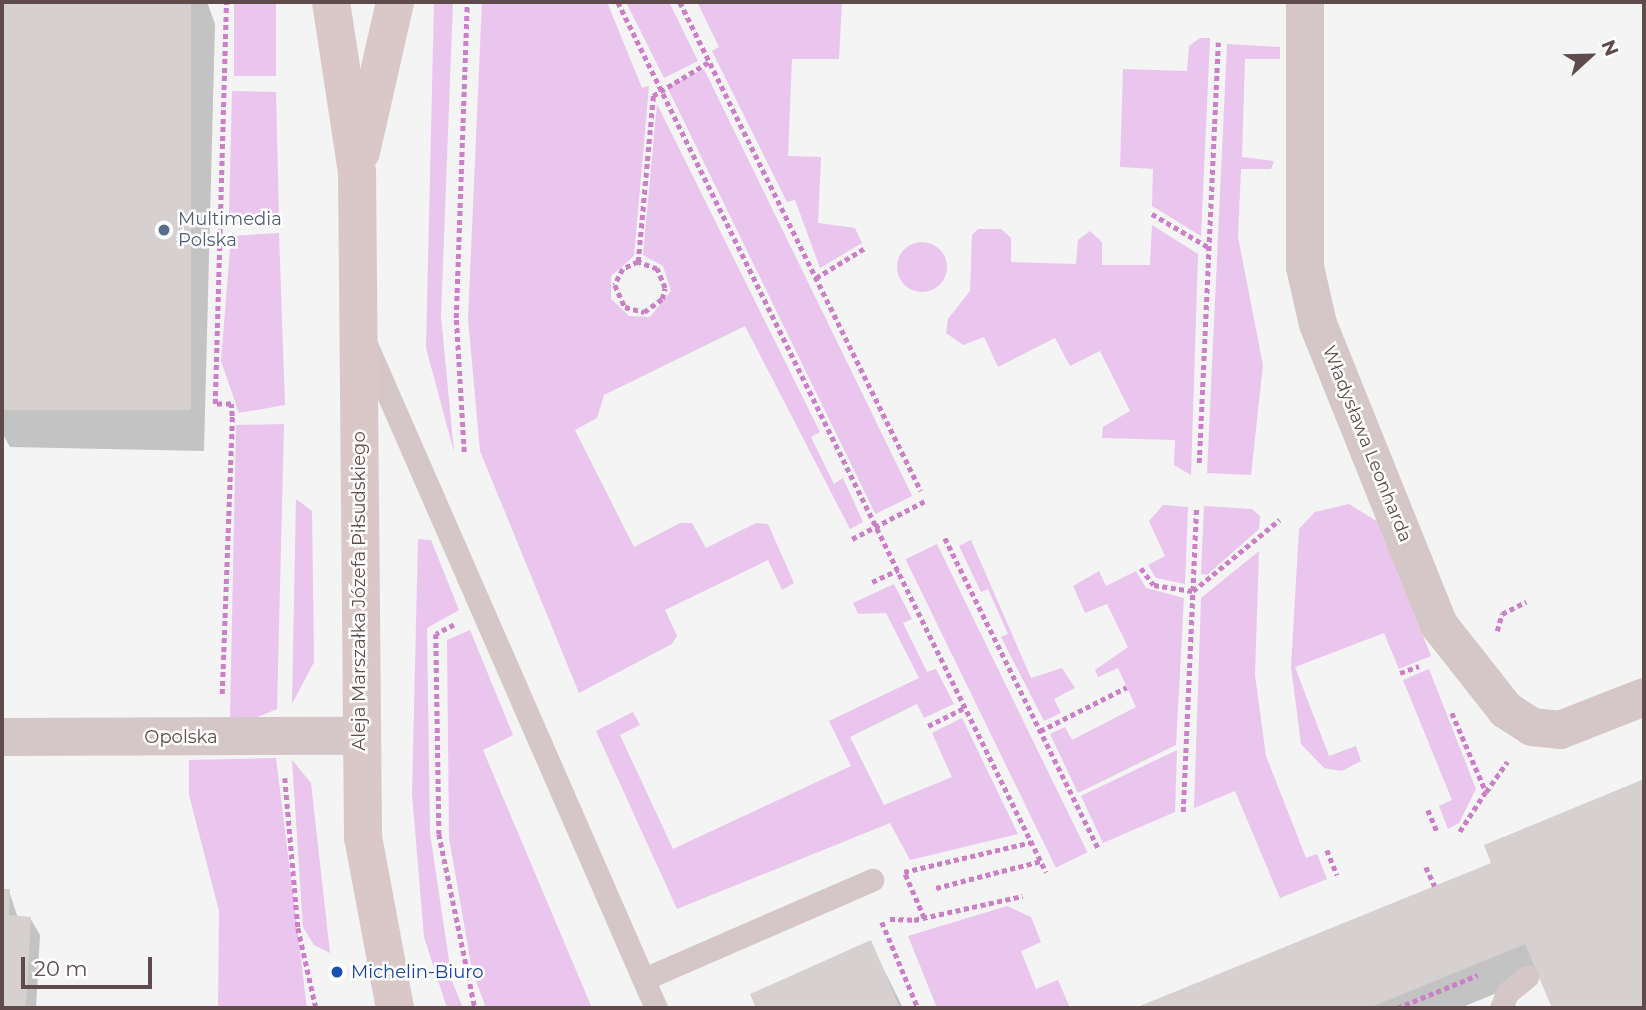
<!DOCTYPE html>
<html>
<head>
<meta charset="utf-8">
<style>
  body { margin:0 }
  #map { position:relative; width:1646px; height:1010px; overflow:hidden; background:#f3f4f3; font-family:Montserrat,sans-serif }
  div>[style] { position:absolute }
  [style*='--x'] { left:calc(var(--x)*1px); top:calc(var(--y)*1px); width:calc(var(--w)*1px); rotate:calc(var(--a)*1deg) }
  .green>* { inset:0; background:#eac5ee; transform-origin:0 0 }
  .round { border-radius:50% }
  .shadow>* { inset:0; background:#0003 }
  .building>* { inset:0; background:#d6d0d0; transform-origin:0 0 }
  .path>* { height:4.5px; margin-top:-2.25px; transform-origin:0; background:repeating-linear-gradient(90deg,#ca7fc7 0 5px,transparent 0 8.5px) }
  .lane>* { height:23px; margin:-11.5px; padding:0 11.5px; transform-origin:11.5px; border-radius:11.5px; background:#d5c7c7 }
  .street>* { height:38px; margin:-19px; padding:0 19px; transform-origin:19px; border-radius:19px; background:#d5c7c7 }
  .secondary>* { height:38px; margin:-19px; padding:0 19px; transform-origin:19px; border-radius:19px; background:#d9c8c7 }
  .dots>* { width:19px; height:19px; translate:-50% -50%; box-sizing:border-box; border:4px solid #fff; border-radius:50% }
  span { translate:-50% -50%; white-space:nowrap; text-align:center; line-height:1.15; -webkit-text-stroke:5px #fff; paint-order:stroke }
  .service-label { font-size:18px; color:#4e5e75 }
  .left { translate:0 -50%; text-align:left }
  .street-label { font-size:18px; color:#5f4b4b }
  .transit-label { font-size:18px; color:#164399 }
  .frame { position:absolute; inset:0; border:4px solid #5f4b4b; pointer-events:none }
  .north { position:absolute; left:1555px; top:21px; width:70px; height:70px; -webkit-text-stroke:5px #fff; paint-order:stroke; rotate:68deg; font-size:19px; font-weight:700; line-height:28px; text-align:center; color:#5f4b4b }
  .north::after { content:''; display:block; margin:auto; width:24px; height:32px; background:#5f4b4b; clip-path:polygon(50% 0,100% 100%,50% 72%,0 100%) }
  .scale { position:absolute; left:21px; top:957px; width:131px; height:32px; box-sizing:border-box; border:4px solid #5f4b4b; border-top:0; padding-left:9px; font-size:21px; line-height:24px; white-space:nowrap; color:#5f4b4b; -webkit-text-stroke:5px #fff; paint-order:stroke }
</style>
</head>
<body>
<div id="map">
  <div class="green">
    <div style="left:234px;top:2px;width:42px;height:74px"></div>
    <div style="clip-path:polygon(434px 2px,453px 2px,441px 316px,454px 452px,426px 348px)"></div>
    <div style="clip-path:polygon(482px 2px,607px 2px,642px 88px,649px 86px,634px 256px,611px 276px,611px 299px,629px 316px,650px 317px,671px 291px,663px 266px,643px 255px,657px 104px,820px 432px,811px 437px,834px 484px,843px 478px,863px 522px,850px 529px,745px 326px,604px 395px,597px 418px,575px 430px,634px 547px,680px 523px,692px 523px,706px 548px,756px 523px,768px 524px,794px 583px,782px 590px,768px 560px,665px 610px,677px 636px,672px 644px,579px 693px,480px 451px,468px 319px)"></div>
    <div style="clip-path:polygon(626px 2px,669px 2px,698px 61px,664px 78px)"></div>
    <div style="clip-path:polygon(688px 2px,842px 2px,839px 59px,792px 59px,788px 156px,821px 157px,818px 223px,855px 228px,862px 243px,820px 268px,795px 200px,787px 202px,712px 51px,719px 47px,698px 4px)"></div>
    <div style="clip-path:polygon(1200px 38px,1210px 38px,1201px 236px,1152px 206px,1153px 169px,1120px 167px,1123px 69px,1187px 71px,1189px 46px)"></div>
    <div style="clip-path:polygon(1227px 44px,1280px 47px,1280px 59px,1245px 59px,1242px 157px,1274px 161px,1271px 169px,1241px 169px,1238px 237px,1263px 365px,1251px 475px,1207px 473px)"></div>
    <div style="left:704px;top:69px;width:475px;height:41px;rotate:64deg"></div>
    <div style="clip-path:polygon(232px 91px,276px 92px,279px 217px,234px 224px,229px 214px)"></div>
    <div style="clip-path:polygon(1152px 225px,1198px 254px,1191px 475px,1174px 465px,1175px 440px,1102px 438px,1103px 427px,1130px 411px,1100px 351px,1070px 366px,1055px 338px,998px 367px,984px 337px,963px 345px,946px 333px,948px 319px,970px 291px,972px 235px,978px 229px,1001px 229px,1011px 238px,1011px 262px,1076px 264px,1078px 240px,1090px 231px,1102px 242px,1102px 265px,1150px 265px)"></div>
    <div style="clip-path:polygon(279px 233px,285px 405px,239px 413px,221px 361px,231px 236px)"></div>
    <div class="round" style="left:897px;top:242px;width:50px;height:50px"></div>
    <div style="clip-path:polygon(284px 424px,277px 709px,255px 718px,230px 717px,236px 425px)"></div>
    <div style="clip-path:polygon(296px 499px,312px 511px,314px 662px,292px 704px)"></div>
    <div style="clip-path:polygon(1349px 504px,1378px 522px,1431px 656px,1399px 669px,1384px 633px,1295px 667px,1329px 756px,1356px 746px,1361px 761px,1342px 771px,1324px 768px,1301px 744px,1291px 667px,1299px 529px,1315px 512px)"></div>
    <div style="clip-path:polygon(1163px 505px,1188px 507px,1185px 584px,1156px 578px,1148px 565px,1165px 556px,1149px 521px)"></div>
    <div style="clip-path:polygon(1204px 506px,1252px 509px,1260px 516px,1259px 529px,1207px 575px,1201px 574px)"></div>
    <div style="clip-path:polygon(418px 539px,431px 540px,459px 610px,427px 628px,430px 833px,452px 981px,463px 1008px,447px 1008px,424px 937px,412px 794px)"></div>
    <div style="clip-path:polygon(971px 540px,1031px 678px,1062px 668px,1075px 688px,1054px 699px,1061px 713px,1044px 721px,1001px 637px,1008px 634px,988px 589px,981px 592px,959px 546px)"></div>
    <div style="left:937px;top:544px;width:343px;height:35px;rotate:64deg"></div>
    <div style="clip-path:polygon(1259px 551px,1255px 675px,1266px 756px,1306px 858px,1317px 854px,1327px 879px,1280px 898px,1235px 791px,1194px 808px,1201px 598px)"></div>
    <div style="clip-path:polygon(1099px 571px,1106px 586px,1136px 571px,1146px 588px,1184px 598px,1176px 745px,1078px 793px,1050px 734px,1065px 727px,1072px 740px,1136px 707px,1118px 668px,1098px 677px,1095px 670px,1128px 647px,1107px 604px,1085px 613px,1073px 586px)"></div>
    <div style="clip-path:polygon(894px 584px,912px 619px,903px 623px,927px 672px,936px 669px,954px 704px,924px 718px,917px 704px,850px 737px,884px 805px,952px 777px,932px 733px,962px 718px,1018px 834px,910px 860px,890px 823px,677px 909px,596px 731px,633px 712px,640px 725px,620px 735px,673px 849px,851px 766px,829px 721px,919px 678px,886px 613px,858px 614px,853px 603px)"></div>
    <div style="clip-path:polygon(470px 630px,513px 735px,483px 750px,592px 1008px,486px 1008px,472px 970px,449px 838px,447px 640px)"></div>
    <div style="clip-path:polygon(1429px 669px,1476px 789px,1459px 823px,1448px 829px,1439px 806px,1452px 800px,1403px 680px)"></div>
    <div style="clip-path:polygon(1177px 750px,1175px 812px,1103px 843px,1081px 796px)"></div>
    <div style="clip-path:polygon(276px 758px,307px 1008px,218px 1008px,219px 911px,189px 795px,189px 760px)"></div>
    <div style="clip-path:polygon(292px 760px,311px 783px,330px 953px,314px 945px,303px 927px)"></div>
    <div style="clip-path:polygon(1007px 906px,1031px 917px,1041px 942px,1021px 951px,1036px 989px,1058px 980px,1070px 1008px,937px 1008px,908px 936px)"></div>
  </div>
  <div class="shadow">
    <div style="clip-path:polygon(2px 2px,207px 2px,215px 24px,204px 451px,10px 447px,2px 433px)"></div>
    <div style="clip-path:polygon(1644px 781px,1644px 1008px,1554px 1008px,1539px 976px,1460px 1008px,1141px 1008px,1494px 864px,1486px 846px)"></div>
    <div style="clip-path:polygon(2px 891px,9px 891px,18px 918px,30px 918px,40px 935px,36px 1008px,2px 1008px)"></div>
    <div style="clip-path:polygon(870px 942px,903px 1008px,757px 1008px,752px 995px)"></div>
  </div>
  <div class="building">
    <div style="left:2px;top:2px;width:189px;height:408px"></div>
    <div style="clip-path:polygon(1644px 779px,1644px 1008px,1552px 1008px,1525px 944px,1369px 1008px,1135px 1008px,1491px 863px,1484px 845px)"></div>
    <div style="clip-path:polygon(2px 889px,10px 889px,9px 915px,31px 917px,26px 1008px,2px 1008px)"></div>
    <div style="clip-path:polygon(871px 940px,900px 1008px,756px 1008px,750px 994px)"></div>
  </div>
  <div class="path">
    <div style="--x:618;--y:2;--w:970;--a:63.8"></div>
    <div style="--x:680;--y:2;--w:545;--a:63.76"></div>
    <div style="--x:1220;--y:3;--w:1;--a:-90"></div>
    <div style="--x:1152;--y:214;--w:65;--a:30.5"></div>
    <div style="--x:638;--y:262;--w:17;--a:155"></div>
    <div style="--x:623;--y:269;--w:18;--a:117"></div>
    <div style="--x:615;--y:285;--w:24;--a:66"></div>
    <div style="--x:625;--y:307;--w:20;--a:15"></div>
    <div style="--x:644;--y:312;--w:22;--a:-36"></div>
    <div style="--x:662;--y:299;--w:11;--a:-75"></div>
    <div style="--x:665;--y:288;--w:21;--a:-113"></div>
    <div style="--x:657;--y:269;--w:20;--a:-160"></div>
    <div style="--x:638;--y:262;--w:167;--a:-84.8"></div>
    <div style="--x:653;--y:96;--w:66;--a:-31.3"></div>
    <div style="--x:816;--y:278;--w:57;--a:-31.5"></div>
    <div style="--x:464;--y:452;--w:134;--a:-93.4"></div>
    <div style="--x:456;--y:318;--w:316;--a:-88"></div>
    <div style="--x:1199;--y:463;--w:421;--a:-87.4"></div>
    <div style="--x:945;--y:538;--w:346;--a:63.7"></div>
    <div style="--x:852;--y:539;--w:85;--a:-27.5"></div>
    <div style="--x:1141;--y:568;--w:21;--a:53"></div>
    <div style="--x:1154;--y:585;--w:39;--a:9"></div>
    <div style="--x:1193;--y:591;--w:112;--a:-39.5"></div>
    <div style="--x:872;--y:582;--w:29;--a:-25"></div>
    <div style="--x:454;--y:625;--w:20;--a:153"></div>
    <div style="--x:436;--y:634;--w:200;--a:89.1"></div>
    <div style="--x:439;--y:834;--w:178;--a:78.3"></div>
    <div style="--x:1497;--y:631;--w:18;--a:-74"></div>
    <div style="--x:1502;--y:614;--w:27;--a:-27"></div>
    <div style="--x:1400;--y:673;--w:20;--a:-20"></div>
    <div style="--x:222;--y:694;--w:278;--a:-87.9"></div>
    <div style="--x:232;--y:416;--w:12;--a:-95"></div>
    <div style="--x:231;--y:404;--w:16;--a:180"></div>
    <div style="--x:215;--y:404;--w:402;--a:-88.4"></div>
    <div style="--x:1452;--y:713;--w:86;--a:66.7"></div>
    <div style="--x:1486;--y:792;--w:51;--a:123.1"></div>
    <div style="--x:928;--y:726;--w:42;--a:-26.6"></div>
    <div style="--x:1040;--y:731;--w:97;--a:-26.8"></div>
    <div style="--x:285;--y:778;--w:151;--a:85"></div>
    <div style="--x:298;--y:928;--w:82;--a:77.3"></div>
    <div style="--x:1486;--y:792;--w:37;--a:-55"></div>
    <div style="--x:1428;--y:810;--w:25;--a:67"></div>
    <div style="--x:1183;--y:812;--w:303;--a:-87.5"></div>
    <div style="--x:1327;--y:850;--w:27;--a:68"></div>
    <div style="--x:1426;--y:867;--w:21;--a:65"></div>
    <div style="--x:936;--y:888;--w:108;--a:-14.4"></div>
    <div style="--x:924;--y:918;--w:50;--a:-113.5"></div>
    <div style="--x:904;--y:872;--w:131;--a:-13.2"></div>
    <div style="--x:890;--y:919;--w:24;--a:2"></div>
    <div style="--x:914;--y:920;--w:111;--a:-12.5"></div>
    <div style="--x:882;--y:922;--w:93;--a:67.3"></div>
    <div style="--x:1397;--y:1008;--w:87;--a:-22.2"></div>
  </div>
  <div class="lane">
    <div style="--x:366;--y:344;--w:725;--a:66.41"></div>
    <div style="--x:644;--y:979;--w:249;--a:-23.5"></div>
    <div style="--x:1501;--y:1008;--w:16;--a:-68"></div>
    <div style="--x:1507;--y:993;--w:26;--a:-39"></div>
  </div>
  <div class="street">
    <div style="--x:1305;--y:2;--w:265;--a:90"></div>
    <div style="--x:1305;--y:267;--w:58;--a:77.2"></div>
    <div style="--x:1318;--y:324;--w:324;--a:68.1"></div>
    <div style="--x:1439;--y:625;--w:108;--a:51.8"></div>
    <div style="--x:1506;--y:710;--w:31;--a:33"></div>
    <div style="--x:1532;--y:727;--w:28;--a:6"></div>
    <div style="--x:1560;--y:730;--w:90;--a:-21.4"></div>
    <div style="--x:2;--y:737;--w:358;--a:-0.2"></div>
  </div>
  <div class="secondary">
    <div style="--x:331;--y:2;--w:171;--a:81.3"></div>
    <div style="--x:357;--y:171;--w:666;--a:89.48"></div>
    <div style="--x:363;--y:837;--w:174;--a:79.4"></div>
    <div style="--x:361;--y:152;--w:154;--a:-77.2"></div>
  </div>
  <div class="dots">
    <div style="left:164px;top:230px;background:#5c6f8a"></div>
    <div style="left:337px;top:972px;background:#1a4fb4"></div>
  </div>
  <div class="service-label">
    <span class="left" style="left:178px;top:230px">Multimedia<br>Polska</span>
  </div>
  <div class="street-label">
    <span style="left:1367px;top:444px;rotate:68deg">Władysława Leonharda</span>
    <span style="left:359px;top:591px;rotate:-90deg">Aleja Marszałka Józefa Piłsudskiego</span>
    <span style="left:181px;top:737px">Opolska</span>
  </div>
  <div class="transit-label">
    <span class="left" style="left:351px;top:972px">Michelin-Biuro</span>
  </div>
  <div class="frame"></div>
  <div class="north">N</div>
  <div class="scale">20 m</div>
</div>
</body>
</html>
